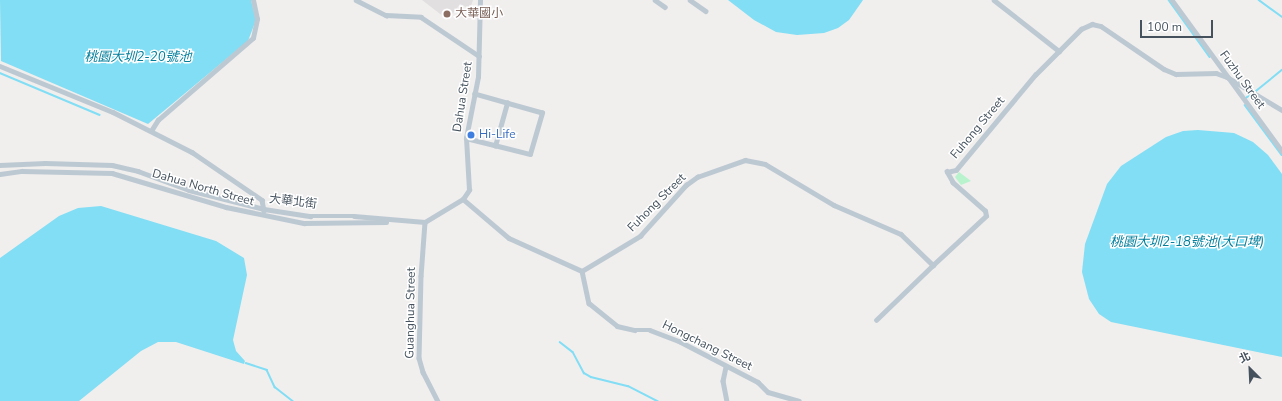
<!DOCTYPE html>
<html>
<head>
<meta charset="utf-8">
<style>
  body { margin:0 }
  #map { position:relative; width:1282px; height:401px; overflow:hidden; background:#f1eeee; font-family:"Nunito Sans","Noto Sans TC",sans-serif }
  div>[style] { position:absolute }
  [style*='--x'] { left:calc(var(--x)*1px); top:calc(var(--y)*1px); width:calc(var(--w)*1px); rotate:calc(var(--a)*1deg) }
  .education>* { inset:0; background:#e2dfe0 }
  .green>* { inset:0; background:#b8f3ce }
  .water>* { inset:0; background:#81def4 }
  .stream>* { height:1.5px; margin:-0.75px; padding:0 0.75px; transform-origin:0.75px; border-radius:0.75px; background:#81def4 }
  .minor>* { height:4.5px; margin:-2.25px; padding:0 2.25px; transform-origin:2.25px; border-radius:2.25px; background:#bdc9d2 }
  .dots>* { width:11px; height:11px; translate:-50% -50%; box-sizing:border-box; border:2px solid #fff; border-radius:50% }
  span { translate:-50% -50%; white-space:nowrap; text-align:center; line-height:1.15; -webkit-text-stroke:3px #fff; paint-order:stroke }
  .education-label { font-size:12px; color:#785e54 }
  .left { translate:0 -50%; text-align:left }
  .street-label { font-size:12px; color:#45525e }
  .shop-label { font-size:12px; color:#366cbe }
  .water-label { font-size:13px; color:#037f9c; font-style:italic }
  .north { position:absolute; left:1230px; top:349px; width:40px; height:40px; -webkit-text-stroke:3px #fff; paint-order:stroke; rotate:336deg; font-size:11px; font-weight:700; line-height:16px; text-align:center; color:#45525e }
  .north::after { content:''; display:block; margin:auto; width:14px; height:18px; background:#45525e; clip-path:polygon(50% 0,100% 100%,50% 72%,0 100%) }
  .scale { position:absolute; left:1140px; top:20px; width:73px; height:18px; box-sizing:border-box; border:2px solid #45525e; border-top:0; padding-left:5px; font-size:12px; line-height:14px; white-space:nowrap; color:#45525e; -webkit-text-stroke:3px #fff; paint-order:stroke }
</style>
</head>
<body>
<div id="map">
  <div class="education">
    <div style="clip-path:polygon(422px 0,473px 0,470px 9px,460px 4px,448px 20px)"></div>
  </div>
  <div class="green">
    <div style="clip-path:polygon(959px 172px,971px 181px,961px 185px,955px 177px)"></div>
  </div>
  <div class="water">
    <div style="clip-path:polygon(0 0,251px 0,256px 20px,248px 41px,148px 124px,1px 61px)"></div>
    <div style="clip-path:polygon(728px 0,863px 0,849px 20px,838px 28px,824px 33px,797px 35px,776px 32px,754px 20px)"></div>
    <div style="clip-path:polygon(1198px 130px,1234px 133px,1253px 142px,1268px 155px,1282px 174px,1282px 357px,1111px 322px,1099px 314px,1089px 299px,1082px 272px,1085px 244px,1107px 184px,1121px 166px,1166px 137px,1183px 131px)"></div>
    <div style="clip-path:polygon(101px 206px,216px 241px,244px 258px,247px 275px,233px 340px,236px 351px,245px 361px,244px 364px,176px 342px,158px 342px,141px 351px,79px 401px,0 401px,0 258px,59px 216px,78px 208px)"></div>
  </div>
  <div class="stream">
    <div style="--x:1169;--y:0;--w:70;--a:54.3"></div>
    <div style="--x:1259;--y:0;--w:29;--a:36"></div>
    <div style="--x:0;--y:73;--w:108;--a:22.8"></div>
    <div style="--x:1256;--y:91;--w:33;--a:-39"></div>
    <div style="--x:1246;--y:98;--w:6;--a:-39"></div>
    <div style="--x:1245;--y:105;--w:62;--a:53.5"></div>
    <div style="--x:560;--y:342;--w:16;--a:38"></div>
    <div style="--x:573;--y:352;--w:24;--a:62"></div>
    <div style="--x:584;--y:373;--w:8;--a:30"></div>
    <div style="--x:591;--y:377;--w:38;--a:14"></div>
    <div style="--x:628;--y:386;--w:34;--a:27"></div>
    <div style="--x:246;--y:363;--w:22;--a:18"></div>
    <div style="--x:267;--y:370;--w:19;--a:65"></div>
    <div style="--x:275;--y:387;--w:23;--a:38"></div>
  </div>
  <div class="minor">
    <div style="--x:356;--y:0;--w:34;--a:27"></div>
    <div style="--x:386;--y:15;--w:35;--a:3"></div>
    <div style="--x:421;--y:17;--w:70;--a:33.9"></div>
    <div style="--x:655;--y:0;--w:12;--a:35"></div>
    <div style="--x:690;--y:0;--w:19;--a:35"></div>
    <div style="--x:994;--y:0;--w:83;--a:38.1"></div>
    <div style="--x:1172;--y:0;--w:187;--a:53.9"></div>
    <div style="--x:0;--y:66;--w:122;--a:22.2"></div>
    <div style="--x:113;--y:112;--w:89;--a:26.9"></div>
    <div style="--x:192;--y:152;--w:85;--a:34.4"></div>
    <div style="--x:262;--y:200;--w:11;--a:80"></div>
    <div style="--x:151;--y:131;--w:13;--a:-58"></div>
    <div style="--x:158;--y:120;--w:125;--a:-40.8"></div>
    <div style="--x:253;--y:38;--w:19;--a:-78"></div>
    <div style="--x:257;--y:19;--w:19;--a:-102"></div>
    <div style="--x:466;--y:138;--w:66;--a:14"></div>
    <div style="--x:530;--y:154;--w:43;--a:-73.7"></div>
    <div style="--x:542;--y:113;--w:70;--a:-164.2"></div>
    <div style="--x:495;--y:146;--w:45;--a:-74.4"></div>
    <div style="--x:0;--y:165;--w:45;--a:-2.5"></div>
    <div style="--x:45;--y:163;--w:67;--a:1.7"></div>
    <div style="--x:112;--y:165;--w:27;--a:13"></div>
    <div style="--x:138;--y:171;--w:54;--a:20.4"></div>
    <div style="--x:189;--y:190;--w:77;--a:14.2"></div>
    <div style="--x:264;--y:209;--w:47;--a:8.7"></div>
    <div style="--x:310;--y:216;--w:44;--a:0"></div>
    <div style="--x:354;--y:216;--w:71;--a:4.8"></div>
    <div style="--x:0;--y:174;--w:22;--a:-8"></div>
    <div style="--x:22;--y:171;--w:90;--a:1.3"></div>
    <div style="--x:112;--y:173;--w:119;--a:16.6"></div>
    <div style="--x:226;--y:207;--w:80;--a:11.6"></div>
    <div style="--x:304;--y:223;--w:82;--a:-0.7"></div>
    <div style="--x:463;--y:199;--w:60;--a:40.3"></div>
    <div style="--x:509;--y:238;--w:80;--a:24.3"></div>
    <div style="--x:582;--y:271;--w:33;--a:78"></div>
    <div style="--x:589;--y:303;--w:36;--a:39"></div>
    <div style="--x:617;--y:326;--w:18;--a:13"></div>
    <div style="--x:635;--y:330;--w:15;--a:0"></div>
    <div style="--x:650;--y:330;--w:31;--a:21"></div>
    <div style="--x:679;--y:341;--w:89;--a:27.4"></div>
    <div style="--x:758;--y:382;--w:14;--a:45"></div>
    <div style="--x:768;--y:392;--w:32;--a:16"></div>
    <div style="--x:425;--y:222;--w:44;--a:-31.2"></div>
    <div style="--x:463;--y:199;--w:11;--a:-56"></div>
    <div style="--x:469;--y:190;--w:52;--a:-93.3"></div>
    <div style="--x:466;--y:138;--w:62;--a:-78.9"></div>
    <div style="--x:478;--y:77;--w:77;--a:-88.5"></div>
    <div style="--x:425;--y:222;--w:54;--a:94.2"></div>
    <div style="--x:421;--y:276;--w:82;--a:91.4"></div>
    <div style="--x:419;--y:358;--w:15;--a:74"></div>
    <div style="--x:423;--y:372;--w:33;--a:63"></div>
    <div style="--x:582;--y:271;--w:68;--a:-31.1"></div>
    <div style="--x:640;--y:236;--w:69;--a:-48"></div>
    <div style="--x:686;--y:185;--w:14;--a:-36"></div>
    <div style="--x:697;--y:177;--w:51;--a:-19.5"></div>
    <div style="--x:745;--y:160;--w:20;--a:11"></div>
    <div style="--x:765;--y:164;--w:80;--a:30.7"></div>
    <div style="--x:834;--y:205;--w:73;--a:23.4"></div>
    <div style="--x:901;--y:234;--w:45;--a:44.1"></div>
    <div style="--x:933;--y:265;--w:72;--a:-42.8"></div>
    <div style="--x:986;--y:216;--w:5;--a:-101"></div>
    <div style="--x:985;--y:211;--w:43;--a:-138.8"></div>
    <div style="--x:953;--y:183;--w:13;--a:-119"></div>
    <div style="--x:947;--y:172;--w:9;--a:-13"></div>
    <div style="--x:956;--y:170;--w:124;--a:-50.3"></div>
    <div style="--x:1035;--y:75;--w:65;--a:-45"></div>
    <div style="--x:1081;--y:29;--w:12;--a:-24"></div>
    <div style="--x:1092;--y:24;--w:9;--a:13"></div>
    <div style="--x:1101;--y:26;--w:76;--a:34.3"></div>
    <div style="--x:1164;--y:69;--w:13;--a:23"></div>
    <div style="--x:1176;--y:74;--w:40;--a:-1.4"></div>
    <div style="--x:1216;--y:73;--w:12;--a:20"></div>
    <div style="--x:1227;--y:77;--w:64;--a:31"></div>
    <div style="--x:876;--y:320;--w:79;--a:-44"></div>
    <div style="--x:726;--y:367;--w:14;--a:102"></div>
    <div style="--x:723;--y:381;--w:20;--a:79"></div>
  </div>
  <div class="dots">
    <div style="left:447px;top:14px;background:#8d6e63"></div>
    <div style="left:471px;top:135px;background:#3f7fe0"></div>
  </div>
  <div class="education-label">
    <span class="left" style="left:455px;top:14px">大華國小</span>
  </div>
  <div class="street-label">
    <span style="left:1242px;top:80px;rotate:54deg">Fuzhu Street</span>
    <span style="left:463px;top:97px;rotate:-81deg">Dahua Street</span>
    <span style="left:978px;top:128px;rotate:-50deg">Fuhong Street</span>
    <span style="left:203px;top:188px;rotate:16deg">Dahua North Street</span>
    <span style="left:293px;top:202px;rotate:7deg">大華北街</span>
    <span style="left:657px;top:203px;rotate:-45deg">Fuhong Street</span>
    <span style="left:411px;top:313px;rotate:-89deg">Guanghua Street</span>
    <span style="left:707px;top:346px;rotate:26deg">Hongchang Street</span>
  </div>
  <div class="shop-label">
    <span class="left" style="left:479px;top:135px">Hi-Life</span>
  </div>
  <div class="water-label">
    <span style="left:138px;top:57px">桃園大圳2-20號池</span>
    <span style="left:1187px;top:242px">桃園大圳2-18號池(大口埤)</span>
  </div>
  <div class="north">北</div>
  <div class="scale">100 m</div>
</div>
</body>
</html>
